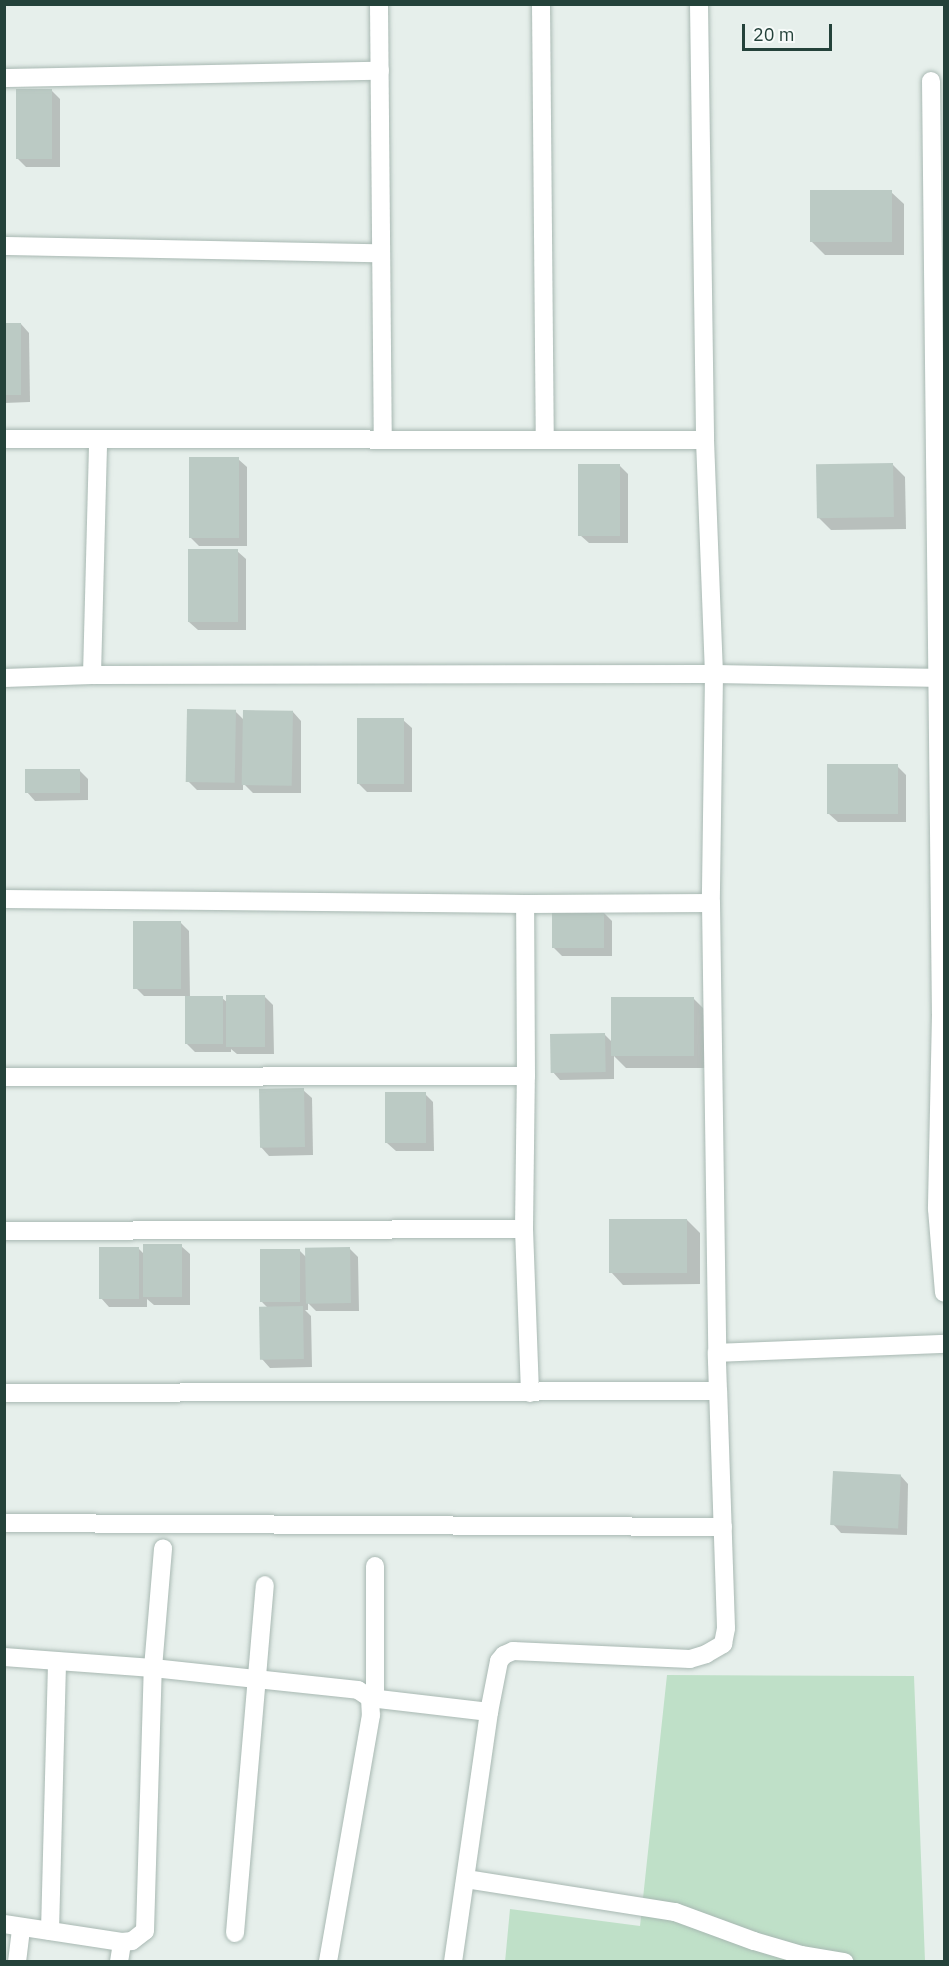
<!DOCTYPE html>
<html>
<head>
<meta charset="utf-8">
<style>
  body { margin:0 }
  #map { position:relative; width:949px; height:1966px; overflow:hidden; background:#e6efeb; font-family:"IBM Plex Sans",sans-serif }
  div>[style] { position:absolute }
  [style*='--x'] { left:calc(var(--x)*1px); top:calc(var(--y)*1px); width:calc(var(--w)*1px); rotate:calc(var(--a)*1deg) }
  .green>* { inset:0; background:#bfe0c8 }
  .shadow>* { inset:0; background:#0003 }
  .building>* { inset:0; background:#bbcac4; transform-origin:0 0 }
  .roads { filter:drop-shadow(0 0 2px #a8b8b2) drop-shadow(0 0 2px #a8b8b2) }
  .minor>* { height:18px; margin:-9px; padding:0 9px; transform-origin:9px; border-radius:9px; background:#fff }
  .tertiary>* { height:18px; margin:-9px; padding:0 9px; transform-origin:9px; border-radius:9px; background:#fff }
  span { translate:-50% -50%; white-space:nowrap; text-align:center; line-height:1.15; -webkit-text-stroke:4.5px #f7fbf9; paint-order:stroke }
  .frame { position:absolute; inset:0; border:6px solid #24423a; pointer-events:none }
  .scale { position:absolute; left:742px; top:24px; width:90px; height:27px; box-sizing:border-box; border:3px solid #24423a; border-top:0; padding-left:8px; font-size:18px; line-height:21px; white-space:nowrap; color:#24423a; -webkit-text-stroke:4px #f7fbf9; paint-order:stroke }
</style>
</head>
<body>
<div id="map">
  <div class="green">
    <div style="clip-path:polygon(667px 1675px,914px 1676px,925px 1961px,505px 1962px,510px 1909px,640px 1926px)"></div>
  </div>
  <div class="shadow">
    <div style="clip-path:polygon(51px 90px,60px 99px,60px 167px,26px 167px,17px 158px)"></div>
    <div style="clip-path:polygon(891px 192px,904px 204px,904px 255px,825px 255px,812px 242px)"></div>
    <div style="clip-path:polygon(4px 324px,21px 324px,29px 333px,30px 402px,4px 403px)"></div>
    <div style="clip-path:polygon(238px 459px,247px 467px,247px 546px,199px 546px,190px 537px)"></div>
    <div style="clip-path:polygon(619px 465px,628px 474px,628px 543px,589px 543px,580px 535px)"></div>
    <div style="clip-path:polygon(893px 465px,905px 477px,906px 529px,831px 530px,818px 517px)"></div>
    <div style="clip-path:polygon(237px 551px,246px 559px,246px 630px,198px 630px,189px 622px)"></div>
    <div style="clip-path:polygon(235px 711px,245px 721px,293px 712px,301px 721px,301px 793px,253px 793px,243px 783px,243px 790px,197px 790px,188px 781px)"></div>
    <div style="clip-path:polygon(403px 720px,412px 728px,412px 792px,367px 792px,359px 784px)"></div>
    <div style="clip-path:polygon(897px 766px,906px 775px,906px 822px,838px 822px,829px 814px)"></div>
    <div style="clip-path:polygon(79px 770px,88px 779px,88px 800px,35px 801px,27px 792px)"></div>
    <div style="clip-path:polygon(603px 912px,612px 921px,612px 956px,562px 956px,554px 948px)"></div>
    <div style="clip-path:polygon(181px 923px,189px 931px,190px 998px,222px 998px,228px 1003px,265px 997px,273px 1005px,274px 1054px,237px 1054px,231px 1049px,231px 1052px,195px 1052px,186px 1043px,186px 996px,144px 996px,136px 988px)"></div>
    <div style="clip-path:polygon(694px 999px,706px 1011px,707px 1068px,626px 1068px,614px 1056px,614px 1079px,560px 1080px,552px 1071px,605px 1035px,613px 1043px)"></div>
    <div style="clip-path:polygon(303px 1090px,312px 1098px,313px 1155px,269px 1156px,261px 1147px)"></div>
    <div style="clip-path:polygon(425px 1094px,433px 1102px,434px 1151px,396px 1151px,387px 1143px)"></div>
    <div style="clip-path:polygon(687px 1220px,700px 1233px,700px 1284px,623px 1285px,611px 1272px)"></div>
    <div style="clip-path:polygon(181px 1246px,190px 1254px,190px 1305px,154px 1305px,147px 1299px,147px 1307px,109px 1307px,101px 1298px,138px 1248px,145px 1255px)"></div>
    <div style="clip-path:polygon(350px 1249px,358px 1257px,359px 1311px,316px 1311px,308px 1303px,308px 1310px,305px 1310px,311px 1316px,312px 1367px,270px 1368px,262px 1359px,268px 1308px,262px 1302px,299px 1250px,307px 1258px)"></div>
    <div style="clip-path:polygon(900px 1475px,908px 1484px,907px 1535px,841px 1533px,833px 1524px)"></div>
  </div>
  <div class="building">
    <div style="left:16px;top:89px;width:36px;height:70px"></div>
    <div style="left:892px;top:190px;width:52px;height:82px;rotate:90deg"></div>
    <div style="left:4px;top:323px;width:17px;height:72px"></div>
    <div style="left:189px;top:457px;width:50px;height:81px"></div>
    <div style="left:893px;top:463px;width:54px;height:77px;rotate:89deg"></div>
    <div style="left:578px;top:464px;width:42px;height:72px"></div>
    <div style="left:188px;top:549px;width:50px;height:73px"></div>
    <div style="left:187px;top:709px;width:49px;height:73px;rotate:1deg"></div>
    <div style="left:243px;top:710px;width:50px;height:75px;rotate:1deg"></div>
    <div style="left:357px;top:718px;width:47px;height:66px"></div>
    <div style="left:898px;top:764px;width:50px;height:71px;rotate:90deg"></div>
    <div style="left:25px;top:769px;width:55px;height:24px"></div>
    <div style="left:552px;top:911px;width:52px;height:37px"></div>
    <div style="left:133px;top:921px;width:48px;height:68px"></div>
    <div style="left:226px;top:995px;width:39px;height:52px"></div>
    <div style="left:185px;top:996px;width:38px;height:48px"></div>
    <div style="left:611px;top:997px;width:83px;height:59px"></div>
    <div style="left:605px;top:1033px;width:39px;height:55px;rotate:89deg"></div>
    <div style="left:304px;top:1088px;width:59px;height:45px;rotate:89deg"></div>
    <div style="left:426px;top:1092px;width:51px;height:41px;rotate:90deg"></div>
    <div style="left:609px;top:1219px;width:78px;height:54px"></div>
    <div style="left:182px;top:1244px;width:53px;height:39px;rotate:90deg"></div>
    <div style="left:99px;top:1247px;width:40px;height:52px"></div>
    <div style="left:350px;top:1247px;width:56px;height:45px;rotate:89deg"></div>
    <div style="left:260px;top:1249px;width:40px;height:53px"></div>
    <div style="left:303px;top:1306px;width:53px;height:44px;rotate:89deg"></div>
    <div style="left:833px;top:1471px;width:68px;height:54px;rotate:3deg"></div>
  </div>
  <div class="roads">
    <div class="minor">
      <div style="--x:379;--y:4;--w:434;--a:89.5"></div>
      <div style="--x:541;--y:4;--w:435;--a:89.5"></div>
      <div style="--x:699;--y:4;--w:436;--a:89.2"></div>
      <div style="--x:705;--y:440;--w:234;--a:87.8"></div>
      <div style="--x:714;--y:674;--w:229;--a:90.8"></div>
      <div style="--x:711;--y:903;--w:450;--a:89.2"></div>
      <div style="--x:717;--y:1353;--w:227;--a:-2.3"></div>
      <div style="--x:4;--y:78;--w:376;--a:-1.1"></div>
      <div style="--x:931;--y:81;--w:933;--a:89.39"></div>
      <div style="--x:941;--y:1014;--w:195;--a:91.2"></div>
      <div style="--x:937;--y:1209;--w:84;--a:85.2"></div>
      <div style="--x:4;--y:246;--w:376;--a:1.1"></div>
      <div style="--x:4;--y:439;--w:701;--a:0.08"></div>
      <div style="--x:92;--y:675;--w:234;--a:-88.5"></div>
      <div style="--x:4;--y:899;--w:521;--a:0.55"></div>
      <div style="--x:525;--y:904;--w:186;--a:-0.3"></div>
      <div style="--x:4;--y:1077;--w:522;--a:-0.11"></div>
      <div style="--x:526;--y:1076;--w:172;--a:-90.3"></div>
      <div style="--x:524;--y:1229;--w:164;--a:87.9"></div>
      <div style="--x:4;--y:1231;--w:520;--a:-0.22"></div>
      <div style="--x:524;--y:1229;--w:153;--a:-89.3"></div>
      <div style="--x:4;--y:1393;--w:714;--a:-0.16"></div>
      <div style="--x:718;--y:1391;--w:38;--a:-92"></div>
      <div style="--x:4;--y:1523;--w:719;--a:0.32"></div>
      <div style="--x:4;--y:1657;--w:149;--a:4.2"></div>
      <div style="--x:153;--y:1668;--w:206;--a:6.1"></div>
      <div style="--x:358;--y:1690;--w:14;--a:34"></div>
      <div style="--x:370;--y:1698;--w:17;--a:87"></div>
      <div style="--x:371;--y:1715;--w:251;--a:99.9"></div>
      <div style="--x:370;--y:1698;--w:120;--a:6.7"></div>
      <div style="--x:489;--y:1712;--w:52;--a:-78.9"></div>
      <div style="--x:499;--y:1661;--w:8;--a:-50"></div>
      <div style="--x:504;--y:1655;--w:10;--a:-24"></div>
      <div style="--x:513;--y:1651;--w:177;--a:2.6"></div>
      <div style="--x:690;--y:1659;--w:17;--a:-17"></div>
      <div style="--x:706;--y:1654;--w:20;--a:-30"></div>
      <div style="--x:723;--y:1644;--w:16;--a:-79"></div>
      <div style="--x:726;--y:1628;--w:237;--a:-91.9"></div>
      <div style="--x:375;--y:1699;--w:133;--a:-90"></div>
      <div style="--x:466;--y:1879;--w:212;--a:9"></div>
      <div style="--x:675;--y:1912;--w:84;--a:20.2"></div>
      <div style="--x:754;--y:1941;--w:49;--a:16.6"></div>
      <div style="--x:801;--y:1955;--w:44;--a:9.2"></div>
      <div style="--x:4;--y:1924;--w:119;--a:8.7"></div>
      <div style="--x:122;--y:1942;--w:10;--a:-6"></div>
      <div style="--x:132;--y:1941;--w:16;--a:-38"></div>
      <div style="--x:145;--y:1931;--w:263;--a:-88.3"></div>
      <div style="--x:153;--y:1668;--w:120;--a:-85.2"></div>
      <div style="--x:50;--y:1931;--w:269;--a:-88.5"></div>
      <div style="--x:235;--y:1933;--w:349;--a:-85.1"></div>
      <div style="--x:17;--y:1962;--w:35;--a:-83"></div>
      <div style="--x:119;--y:1962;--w:20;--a:-81"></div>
      <div style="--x:453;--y:1962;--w:253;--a:-81.8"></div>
    </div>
    <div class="tertiary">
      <div style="--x:4;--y:678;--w:88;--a:-2"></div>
      <div style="--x:92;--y:675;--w:622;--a:-0.09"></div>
      <div style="--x:714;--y:674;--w:230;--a:1"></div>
    </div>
  </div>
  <div class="frame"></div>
  <div class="scale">20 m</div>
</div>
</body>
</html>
